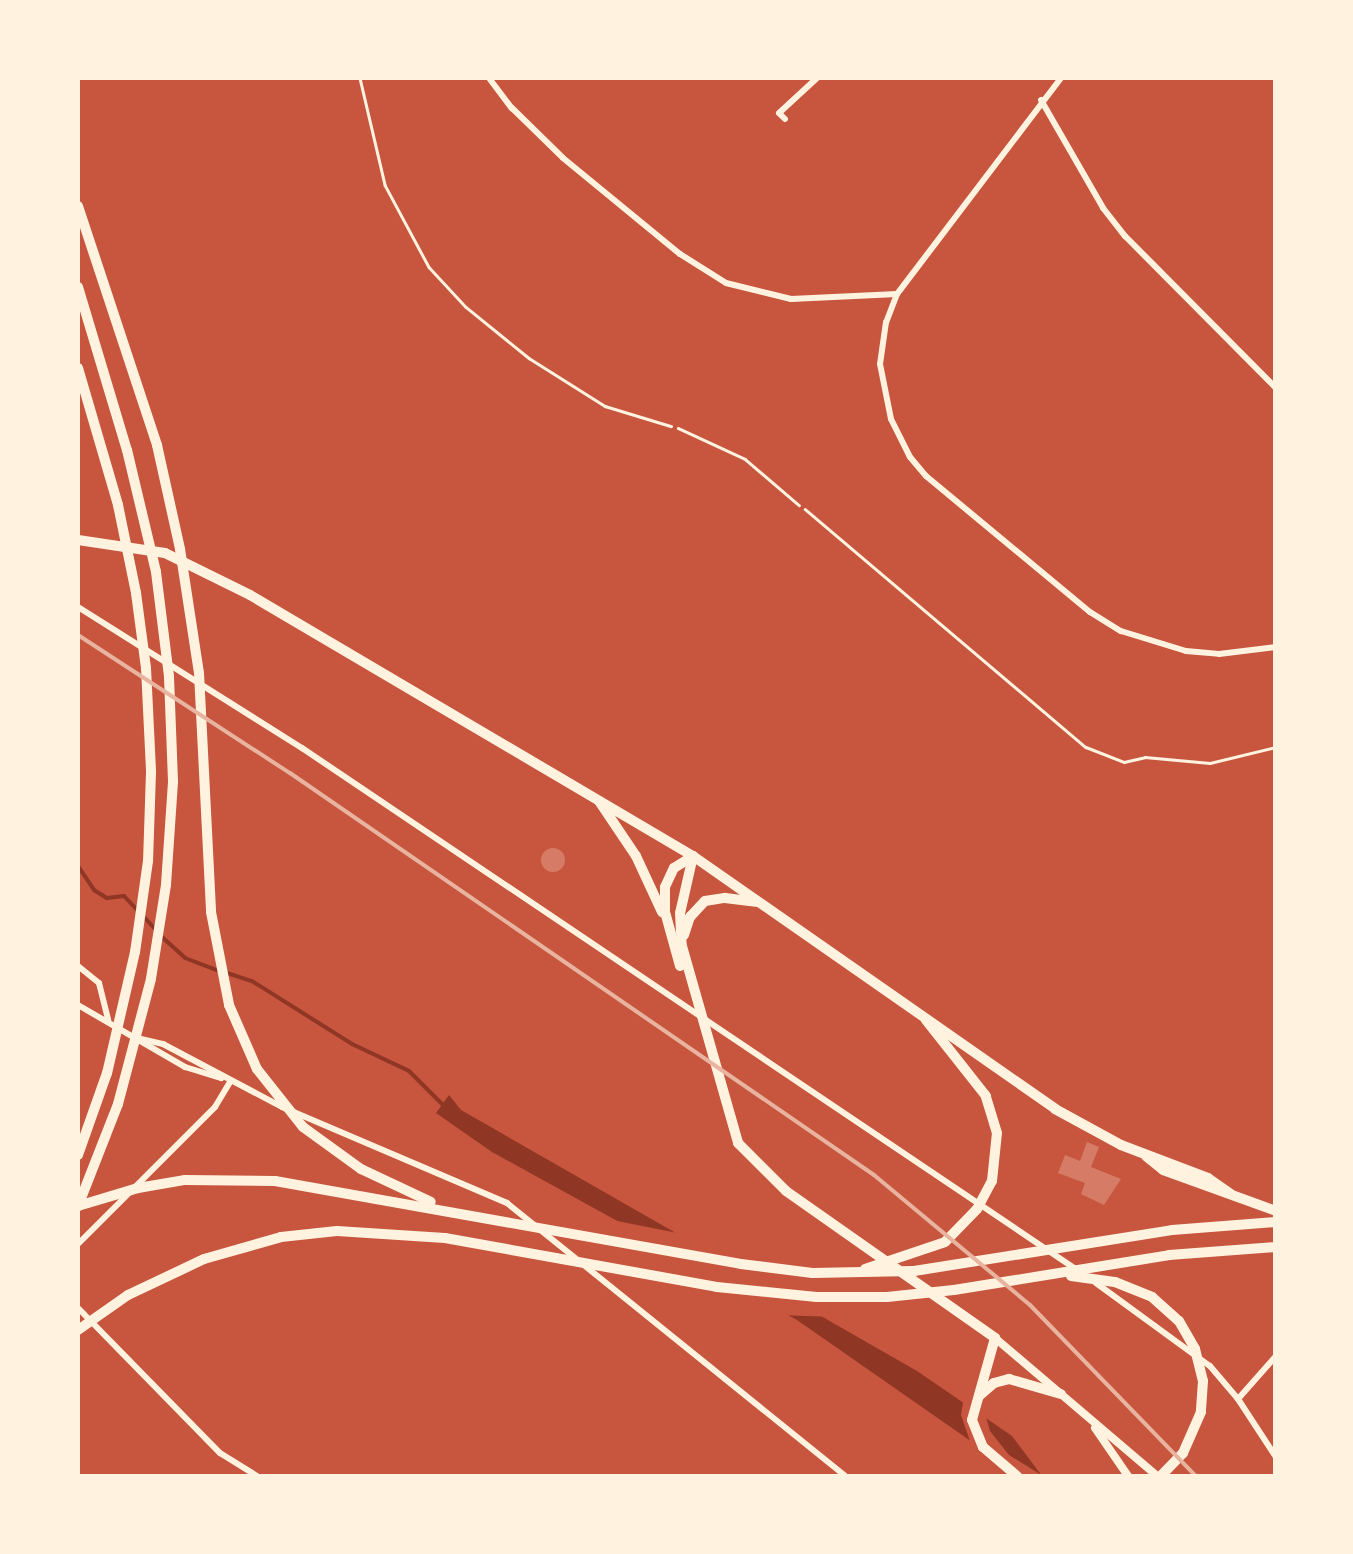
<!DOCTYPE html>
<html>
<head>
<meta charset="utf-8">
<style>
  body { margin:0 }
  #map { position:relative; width:1353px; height:1554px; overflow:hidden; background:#c8553d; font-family:Lato,sans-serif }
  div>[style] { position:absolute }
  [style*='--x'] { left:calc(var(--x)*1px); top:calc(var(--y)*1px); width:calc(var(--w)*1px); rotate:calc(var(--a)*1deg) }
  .water>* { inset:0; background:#8f3625 }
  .pier>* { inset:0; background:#c8553d }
  .stream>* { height:4px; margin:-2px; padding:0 2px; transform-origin:2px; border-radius:2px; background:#8f3625 }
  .building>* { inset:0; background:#d67c66 }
  .round { border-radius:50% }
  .path>* { height:2.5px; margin:-1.25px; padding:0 1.25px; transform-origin:1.25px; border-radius:1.25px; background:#fff3e0 }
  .service>* { height:2.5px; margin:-1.25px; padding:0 1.25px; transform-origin:1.25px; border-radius:1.25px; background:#fff3e0 }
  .minor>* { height:6px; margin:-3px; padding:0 3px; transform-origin:3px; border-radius:3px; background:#fff3e0 }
  .tertiary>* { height:8px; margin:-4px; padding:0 4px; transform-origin:4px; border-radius:4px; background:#fff3e0 }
  .primary>* { height:10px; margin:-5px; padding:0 5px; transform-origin:5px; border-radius:5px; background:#fff3e0 }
  .trunk>* { height:10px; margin:-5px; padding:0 5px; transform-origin:5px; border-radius:5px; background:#fff3e0 }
  .rail>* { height:4px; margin:-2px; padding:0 2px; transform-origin:2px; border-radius:2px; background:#e9b49f }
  span { translate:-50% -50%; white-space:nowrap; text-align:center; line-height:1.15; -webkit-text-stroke:10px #fff3e0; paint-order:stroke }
  .frame { position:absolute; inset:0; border:80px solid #fff3e0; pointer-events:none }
</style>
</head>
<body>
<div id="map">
  <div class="water">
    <div style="clip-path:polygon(449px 1095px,461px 1110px,917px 1371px,1012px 1436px,1042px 1476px,1008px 1467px,797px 1320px,492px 1152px,436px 1113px)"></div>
  </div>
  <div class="pier">
    <div style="clip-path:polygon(597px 1217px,693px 1236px,836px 1317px,776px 1315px)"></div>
    <div style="clip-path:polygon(964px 1396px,984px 1410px,990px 1431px,1009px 1455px,1043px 1476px,1010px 1476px,972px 1447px,961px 1415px)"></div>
  </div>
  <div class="stream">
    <div style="--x:78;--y:866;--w:29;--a:56"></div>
    <div style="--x:94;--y:890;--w:15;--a:32"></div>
    <div style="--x:107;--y:898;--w:17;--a:-7"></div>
    <div style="--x:124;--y:896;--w:47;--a:46.7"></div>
    <div style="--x:162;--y:937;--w:31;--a:42"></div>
    <div style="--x:185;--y:958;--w:34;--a:21"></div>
    <div style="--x:227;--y:973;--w:26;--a:18"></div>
    <div style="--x:252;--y:981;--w:118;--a:32.2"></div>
    <div style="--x:352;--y:1044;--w:63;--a:25.3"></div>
    <div style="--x:409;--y:1071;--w:52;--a:45"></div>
  </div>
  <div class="building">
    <div class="round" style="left:541px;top:848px;width:24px;height:24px"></div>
    <div style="clip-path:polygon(1087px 1142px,1099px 1147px,1091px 1167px,1121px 1179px,1104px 1205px,1081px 1194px,1085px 1183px,1058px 1173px,1065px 1155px,1080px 1161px)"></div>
  </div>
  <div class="path">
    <div style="--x:360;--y:78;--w:110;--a:76.8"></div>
    <div style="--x:385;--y:185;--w:93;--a:61.8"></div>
    <div style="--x:429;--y:267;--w:54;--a:47.2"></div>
    <div style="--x:466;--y:307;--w:81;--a:39"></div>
    <div style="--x:529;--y:358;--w:90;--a:32.3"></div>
    <div style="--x:605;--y:406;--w:69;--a:16.9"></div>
    <div style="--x:805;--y:509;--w:368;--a:40.3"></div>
    <div style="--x:1086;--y:747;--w:41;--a:21.5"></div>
    <div style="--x:1124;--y:762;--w:22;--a:-13"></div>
    <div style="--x:1145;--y:757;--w:65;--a:5.3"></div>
    <div style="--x:1210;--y:763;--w:68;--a:-13.6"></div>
  </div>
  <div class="service">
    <div style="--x:678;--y:428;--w:74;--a:24.8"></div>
    <div style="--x:745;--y:459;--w:71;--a:40.4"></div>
  </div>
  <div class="minor">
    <div style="--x:489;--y:78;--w:38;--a:53"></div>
    <div style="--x:512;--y:108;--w:71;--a:44.4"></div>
    <div style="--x:563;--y:158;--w:151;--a:39.4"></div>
    <div style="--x:680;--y:254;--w:54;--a:32.2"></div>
    <div style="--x:726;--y:283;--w:67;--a:13.8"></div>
    <div style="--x:791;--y:299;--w:106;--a:-2.7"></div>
    <div style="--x:1061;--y:78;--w:271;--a:127.2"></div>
    <div style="--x:897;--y:294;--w:30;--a:111"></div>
    <div style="--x:886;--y:322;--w:42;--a:98.1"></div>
    <div style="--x:880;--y:364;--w:56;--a:78.7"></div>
    <div style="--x:891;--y:419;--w:42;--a:63.4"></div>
    <div style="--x:910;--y:457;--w:25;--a:50"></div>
    <div style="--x:926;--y:476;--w:213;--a:39.7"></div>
    <div style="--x:1090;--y:612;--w:36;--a:32"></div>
    <div style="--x:1121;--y:631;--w:68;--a:17.1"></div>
    <div style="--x:1186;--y:651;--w:33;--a:5"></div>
    <div style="--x:1219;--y:654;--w:57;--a:-7"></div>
    <div style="--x:1041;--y:100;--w:125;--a:60.1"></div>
    <div style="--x:1103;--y:208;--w:36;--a:52"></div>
    <div style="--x:1125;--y:236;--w:214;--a:45.2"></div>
    <div style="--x:785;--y:119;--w:8;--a:-135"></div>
    <div style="--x:779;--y:113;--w:52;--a:-42.6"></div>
    <div style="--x:78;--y:607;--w:265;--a:32.2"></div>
    <div style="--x:302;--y:748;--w:934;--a:33.96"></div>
    <div style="--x:78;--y:966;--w:27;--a:39"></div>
    <div style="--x:99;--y:983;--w:38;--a:76"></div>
    <div style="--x:78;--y:1005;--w:124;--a:30.1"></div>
    <div style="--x:185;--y:1067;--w:38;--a:17"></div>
    <div style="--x:141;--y:1039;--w:23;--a:13"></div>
    <div style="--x:163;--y:1044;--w:135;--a:27.9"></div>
    <div style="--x:282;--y:1107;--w:245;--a:23.1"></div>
    <div style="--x:507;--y:1203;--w:434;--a:38.9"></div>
    <div style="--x:78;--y:1244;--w:194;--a:-45"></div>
    <div style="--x:215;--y:1107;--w:29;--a:-59"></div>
    <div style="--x:1096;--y:1283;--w:141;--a:36.1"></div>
    <div style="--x:1210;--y:1366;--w:43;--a:49.7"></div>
    <div style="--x:1238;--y:1399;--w:69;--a:56.8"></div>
    <div style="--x:78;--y:1308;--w:203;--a:45.6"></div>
    <div style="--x:220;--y:1453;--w:44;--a:31.9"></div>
    <div style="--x:1238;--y:1399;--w:57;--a:-48.5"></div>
  </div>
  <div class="tertiary">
    <div style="--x:995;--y:1338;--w:213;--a:40.4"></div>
    <div style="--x:1095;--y:1428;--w:58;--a:55.5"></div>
  </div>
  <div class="primary">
    <div style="--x:78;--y:540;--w:88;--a:8.5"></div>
    <div style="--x:165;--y:553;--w:95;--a:26.3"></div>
    <div style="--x:250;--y:595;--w:514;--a:30.51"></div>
    <div style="--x:693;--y:856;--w:442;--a:34.9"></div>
    <div style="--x:1055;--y:1109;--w:75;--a:28.6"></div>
    <div style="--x:1121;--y:1145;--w:93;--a:20.8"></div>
    <div style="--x:1208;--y:1178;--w:28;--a:35"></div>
    <div style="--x:599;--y:801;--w:66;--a:56.1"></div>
    <div style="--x:636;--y:856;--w:62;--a:65.1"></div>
    <div style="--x:693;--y:856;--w:58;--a:102.8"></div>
    <div style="--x:680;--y:913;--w:33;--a:87"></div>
    <div style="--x:682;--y:946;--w:205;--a:74.1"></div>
    <div style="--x:738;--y:1143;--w:68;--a:45"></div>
    <div style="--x:786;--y:1191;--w:256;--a:35.1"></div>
    <div style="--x:684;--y:935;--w:19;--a:-72"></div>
    <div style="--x:690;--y:917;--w:22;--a:-47"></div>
    <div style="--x:705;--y:901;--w:20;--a:-9"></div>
    <div style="--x:725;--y:898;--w:31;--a:7"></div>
    <div style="--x:680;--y:966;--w:56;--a:-105.5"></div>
    <div style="--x:665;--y:912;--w:25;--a:-90"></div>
    <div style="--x:665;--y:887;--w:21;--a:-65"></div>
    <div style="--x:674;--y:868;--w:22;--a:-32"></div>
    <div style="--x:1146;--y:1156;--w:22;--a:39"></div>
    <div style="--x:1163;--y:1170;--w:120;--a:19.9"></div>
  </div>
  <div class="trunk">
    <div style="--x:78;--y:206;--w:252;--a:71.7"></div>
    <div style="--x:157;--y:445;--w:107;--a:77.5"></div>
    <div style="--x:180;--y:549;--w:125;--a:81.3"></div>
    <div style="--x:199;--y:673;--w:239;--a:87.1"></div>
    <div style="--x:211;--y:912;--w:95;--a:79"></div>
    <div style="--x:229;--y:1005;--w:70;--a:66.4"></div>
    <div style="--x:257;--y:1069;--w:74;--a:51.6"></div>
    <div style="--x:303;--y:1127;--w:72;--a:35.9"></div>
    <div style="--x:361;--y:1169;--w:77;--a:25.2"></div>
    <div style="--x:78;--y:287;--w:170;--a:73.3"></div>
    <div style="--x:127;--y:450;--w:125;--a:76.6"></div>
    <div style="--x:156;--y:572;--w:106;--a:82.9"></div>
    <div style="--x:169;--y:677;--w:105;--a:87.8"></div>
    <div style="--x:173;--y:782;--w:103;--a:93.9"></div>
    <div style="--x:166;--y:885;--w:95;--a:99.1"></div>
    <div style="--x:151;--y:979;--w:129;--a:104.8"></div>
    <div style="--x:118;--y:1104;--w:110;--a:111.4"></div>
    <div style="--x:78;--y:368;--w:143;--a:73.7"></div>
    <div style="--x:118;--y:505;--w:90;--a:78.4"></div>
    <div style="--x:136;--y:593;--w:76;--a:82.4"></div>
    <div style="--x:146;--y:668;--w:104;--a:87.2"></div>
    <div style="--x:151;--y:772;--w:89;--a:91.9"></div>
    <div style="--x:148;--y:861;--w:92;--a:98.1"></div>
    <div style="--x:135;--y:952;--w:124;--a:103"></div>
    <div style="--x:107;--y:1073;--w:87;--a:109.5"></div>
    <div style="--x:78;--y:1206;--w:63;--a:-16.7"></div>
    <div style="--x:138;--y:1188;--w:48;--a:-9.7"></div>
    <div style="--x:185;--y:1180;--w:90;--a:0.6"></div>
    <div style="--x:275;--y:1181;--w:473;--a:10.1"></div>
    <div style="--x:741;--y:1264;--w:72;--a:7.2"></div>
    <div style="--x:812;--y:1273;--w:102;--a:-1.1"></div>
    <div style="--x:914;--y:1271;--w:261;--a:-9"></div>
    <div style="--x:1172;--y:1230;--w:104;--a:-4.4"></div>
    <div style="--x:865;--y:1269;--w:84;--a:-18.6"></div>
    <div style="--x:945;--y:1242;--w:46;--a:-45.9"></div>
    <div style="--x:977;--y:1209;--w:32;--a:-62"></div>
    <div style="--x:992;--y:1181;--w:48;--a:-84.1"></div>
    <div style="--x:997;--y:1133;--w:39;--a:-107"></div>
    <div style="--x:986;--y:1096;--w:97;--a:-128.3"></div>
    <div style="--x:1071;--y:1276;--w:44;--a:7.8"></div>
    <div style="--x:1115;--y:1282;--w:40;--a:22"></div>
    <div style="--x:1152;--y:1297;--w:36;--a:42"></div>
    <div style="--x:1179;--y:1321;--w:32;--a:60"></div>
    <div style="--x:1195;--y:1349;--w:33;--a:76"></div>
    <div style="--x:1203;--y:1381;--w:31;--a:94"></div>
    <div style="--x:1201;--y:1412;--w:45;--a:113.7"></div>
    <div style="--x:1183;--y:1453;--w:32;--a:134"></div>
    <div style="--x:78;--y:1330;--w:61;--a:-35"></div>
    <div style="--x:128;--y:1295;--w:84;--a:-25.3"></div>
    <div style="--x:204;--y:1259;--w:80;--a:-15.9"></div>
    <div style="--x:281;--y:1237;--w:56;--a:-6.1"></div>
    <div style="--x:337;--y:1231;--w:108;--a:3.7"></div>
    <div style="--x:445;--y:1238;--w:276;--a:10.2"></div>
    <div style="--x:717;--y:1287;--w:100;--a:5.7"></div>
    <div style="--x:817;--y:1297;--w:70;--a:0"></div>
    <div style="--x:887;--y:1297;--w:67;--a:-6"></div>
    <div style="--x:954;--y:1290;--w:218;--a:-9.2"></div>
    <div style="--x:1169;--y:1255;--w:107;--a:-4.3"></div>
    <div style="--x:995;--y:1338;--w:85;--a:105.7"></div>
    <div style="--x:972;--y:1420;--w:29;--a:68"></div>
    <div style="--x:983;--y:1447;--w:45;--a:40.5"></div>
    <div style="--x:979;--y:1396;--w:20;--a:-41"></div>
    <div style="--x:994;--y:1383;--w:16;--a:-15"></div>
    <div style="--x:1009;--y:1379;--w:54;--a:16.1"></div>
  </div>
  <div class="rail">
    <div style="--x:78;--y:635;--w:253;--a:33.1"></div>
    <div style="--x:290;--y:773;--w:709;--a:34.54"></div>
    <div style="--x:874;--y:1175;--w:203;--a:39.8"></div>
    <div style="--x:1030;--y:1305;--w:238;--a:45.9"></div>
  </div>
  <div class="frame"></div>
</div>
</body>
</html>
